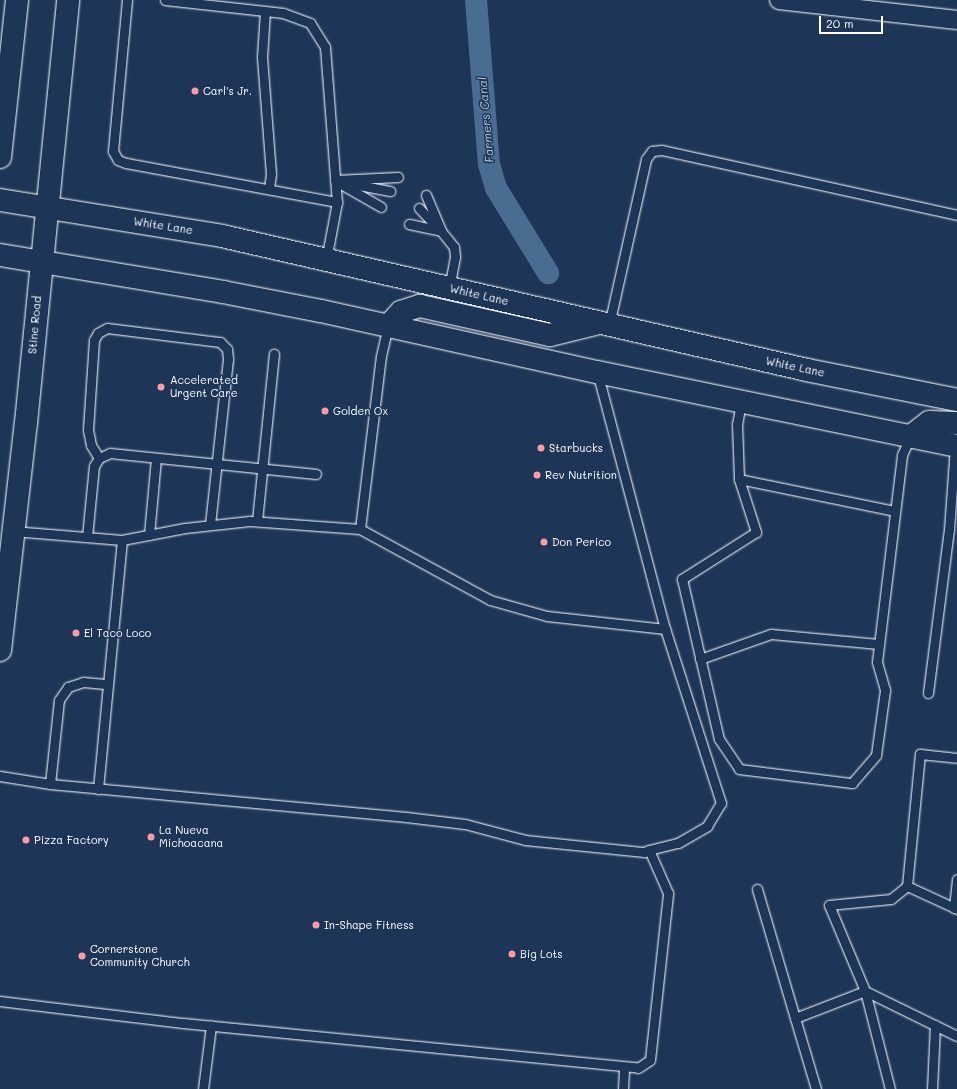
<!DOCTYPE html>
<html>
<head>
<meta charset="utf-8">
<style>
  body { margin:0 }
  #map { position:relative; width:957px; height:1089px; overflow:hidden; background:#1d3557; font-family:Mali,sans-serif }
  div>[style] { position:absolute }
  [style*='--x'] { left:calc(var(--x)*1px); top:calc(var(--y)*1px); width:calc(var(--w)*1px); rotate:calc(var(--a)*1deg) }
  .canal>* { height:22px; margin:-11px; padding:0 11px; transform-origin:11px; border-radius:11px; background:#496d91 }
  .roads { filter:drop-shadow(0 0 1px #fff) drop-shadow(0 0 1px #fff) }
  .lane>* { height:9px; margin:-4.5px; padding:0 4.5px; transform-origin:4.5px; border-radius:4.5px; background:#1d3557 }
  .street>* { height:18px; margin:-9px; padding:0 9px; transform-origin:9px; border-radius:9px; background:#1d3557 }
  .secondary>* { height:22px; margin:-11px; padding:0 11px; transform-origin:11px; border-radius:11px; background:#1d3557 }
  .dots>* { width:11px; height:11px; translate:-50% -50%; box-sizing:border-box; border:2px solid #1d3557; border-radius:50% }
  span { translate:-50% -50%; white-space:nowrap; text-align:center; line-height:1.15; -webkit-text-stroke:3px #1d3557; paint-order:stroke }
  .poi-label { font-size:11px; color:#fff }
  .left { translate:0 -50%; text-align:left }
  .street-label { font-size:11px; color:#fff }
  .water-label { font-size:12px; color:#b6c5d3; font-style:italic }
  .scale { position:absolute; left:819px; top:16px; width:64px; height:18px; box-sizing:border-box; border:2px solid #fff; border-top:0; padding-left:5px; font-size:12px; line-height:14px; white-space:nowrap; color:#fff; -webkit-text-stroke:3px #1d3557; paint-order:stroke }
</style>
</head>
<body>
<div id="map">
  <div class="canal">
    <div style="--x:476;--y:0;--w:165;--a:85.5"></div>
    <div style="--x:489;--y:164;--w:25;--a:74"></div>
    <div style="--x:496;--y:188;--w:100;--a:58.5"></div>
  </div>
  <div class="roads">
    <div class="lane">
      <div style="--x:127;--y:0;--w:152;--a:95.3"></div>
      <div style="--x:113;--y:151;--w:10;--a:61"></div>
      <div style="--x:118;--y:160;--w:9;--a:21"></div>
      <div style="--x:126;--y:163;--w:215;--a:10.5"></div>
      <div style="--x:165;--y:0;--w:119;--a:6.3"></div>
      <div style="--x:283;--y:13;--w:29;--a:20"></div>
      <div style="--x:310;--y:23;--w:28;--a:58"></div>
      <div style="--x:325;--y:47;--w:155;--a:85.6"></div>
      <div style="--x:337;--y:202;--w:59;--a:100.7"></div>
      <div style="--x:265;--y:11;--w:46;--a:93.7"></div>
      <div style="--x:262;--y:57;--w:117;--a:85.6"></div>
      <div style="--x:271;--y:174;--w:15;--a:98"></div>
      <div style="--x:335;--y:180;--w:63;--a:-2.7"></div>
      <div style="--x:348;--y:183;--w:43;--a:10.8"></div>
      <div style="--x:341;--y:184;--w:46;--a:29.9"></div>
      <div style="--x:426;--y:195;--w:39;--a:67"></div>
      <div style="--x:419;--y:208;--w:26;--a:47"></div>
      <div style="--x:409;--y:224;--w:33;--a:12"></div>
      <div style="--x:441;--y:231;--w:21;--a:51"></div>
      <div style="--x:454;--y:247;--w:10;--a:84"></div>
      <div style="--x:455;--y:257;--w:32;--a:101"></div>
      <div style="--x:609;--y:325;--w:170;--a:-77.4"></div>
      <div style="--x:646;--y:159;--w:10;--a:-53"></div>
      <div style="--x:652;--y:151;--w:10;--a:-6"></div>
      <div style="--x:662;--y:150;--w:302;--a:12.4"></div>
      <div style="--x:741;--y:402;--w:22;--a:100"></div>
      <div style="--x:737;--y:424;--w:55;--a:87.9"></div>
      <div style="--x:739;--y:479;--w:56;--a:72.2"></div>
      <div style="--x:756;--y:532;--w:88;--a:147.6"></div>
      <div style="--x:682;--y:579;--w:164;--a:77"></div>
      <div style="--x:719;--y:739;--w:36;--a:56"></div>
      <div style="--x:739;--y:769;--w:114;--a:7.1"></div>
      <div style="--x:852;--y:783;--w:37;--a:-49"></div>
      <div style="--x:876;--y:755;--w:66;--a:-82.1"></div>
      <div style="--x:885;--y:690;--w:29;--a:-106"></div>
      <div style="--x:877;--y:662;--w:209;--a:-83.1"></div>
      <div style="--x:902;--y:455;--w:20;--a:-66"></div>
      <div style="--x:99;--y:458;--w:15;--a:-122"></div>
      <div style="--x:91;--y:445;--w:15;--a:-101"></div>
      <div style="--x:88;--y:430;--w:90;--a:-86.2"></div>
      <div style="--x:94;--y:340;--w:8;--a:-60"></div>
      <div style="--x:98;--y:333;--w:10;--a:-29"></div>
      <div style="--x:107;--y:328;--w:114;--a:7.1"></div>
      <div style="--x:220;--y:342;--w:10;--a:45"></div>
      <div style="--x:227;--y:349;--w:10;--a:84"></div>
      <div style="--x:228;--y:359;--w:167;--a:96.2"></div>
      <div style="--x:739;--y:479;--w:159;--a:11.6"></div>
      <div style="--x:257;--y:521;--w:168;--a:-84.2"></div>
      <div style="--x:360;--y:529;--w:148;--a:28.6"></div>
      <div style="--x:490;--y:600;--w:59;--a:15.7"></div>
      <div style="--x:547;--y:616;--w:119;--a:6.3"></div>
      <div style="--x:665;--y:629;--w:266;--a:-104.8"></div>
      <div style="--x:13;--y:531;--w:109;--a:4.7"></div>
      <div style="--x:122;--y:540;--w:64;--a:-10.8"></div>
      <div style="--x:185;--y:528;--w:65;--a:-6.1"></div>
      <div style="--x:250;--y:521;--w:110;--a:4.2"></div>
      <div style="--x:360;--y:529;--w:174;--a:-83.1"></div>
      <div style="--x:381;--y:356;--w:31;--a:-77"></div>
      <div style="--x:149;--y:535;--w:77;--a:-84.8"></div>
      <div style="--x:87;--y:537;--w:71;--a:-84.4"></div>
      <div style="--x:94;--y:466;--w:9;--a:-58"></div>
      <div style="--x:99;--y:458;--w:12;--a:-24"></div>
      <div style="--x:110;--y:453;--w:207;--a:5.8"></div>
      <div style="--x:700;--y:659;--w:75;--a:-19.4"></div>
      <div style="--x:771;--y:634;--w:108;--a:5.3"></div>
      <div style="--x:928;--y:693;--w:164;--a:-82.7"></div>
      <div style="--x:949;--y:530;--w:84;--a:-85.9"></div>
      <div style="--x:0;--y:776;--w:51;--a:9.1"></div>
      <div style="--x:50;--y:784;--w:358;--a:5.3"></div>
      <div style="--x:406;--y:817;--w:59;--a:6.8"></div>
      <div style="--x:465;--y:824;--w:62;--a:14.9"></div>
      <div style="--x:525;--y:840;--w:120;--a:5.8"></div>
      <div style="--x:644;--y:852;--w:5;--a:-22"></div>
      <div style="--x:649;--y:850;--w:30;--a:-14"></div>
      <div style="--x:678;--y:843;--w:34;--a:-30"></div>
      <div style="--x:707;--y:826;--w:27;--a:-59"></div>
      <div style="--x:721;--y:803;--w:183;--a:-107.8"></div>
      <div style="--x:50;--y:784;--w:84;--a:-83.9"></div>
      <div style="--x:59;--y:700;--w:16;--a:-55"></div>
      <div style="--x:68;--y:687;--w:16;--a:-18"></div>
      <div style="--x:83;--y:682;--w:25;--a:5"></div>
      <div style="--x:98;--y:789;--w:250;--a:-84.5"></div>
      <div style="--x:907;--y:886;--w:133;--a:-84.4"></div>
      <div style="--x:920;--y:754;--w:37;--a:6"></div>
      <div style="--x:757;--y:889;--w:134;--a:73.6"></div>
      <div style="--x:954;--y:908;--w:29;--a:-84"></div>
      <div style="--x:0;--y:1001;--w:184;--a:6.9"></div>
      <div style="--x:183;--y:1023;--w:457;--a:5.6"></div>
      <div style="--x:638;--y:1068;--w:14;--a:-34"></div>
      <div style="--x:650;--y:1060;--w:168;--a:-83.8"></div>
      <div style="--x:668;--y:893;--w:47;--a:-113.8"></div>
      <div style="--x:203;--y:1089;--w:64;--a:-82.8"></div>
      <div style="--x:623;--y:1089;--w:22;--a:-87"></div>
      <div style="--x:816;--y:1089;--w:74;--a:-106.5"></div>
      <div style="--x:795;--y:1018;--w:75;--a:-21.1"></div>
      <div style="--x:865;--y:991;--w:102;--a:26.1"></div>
      <div style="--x:890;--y:1089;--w:101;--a:-104.3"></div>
      <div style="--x:865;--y:991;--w:93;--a:-112.7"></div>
      <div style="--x:829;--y:905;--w:62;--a:-5.5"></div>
      <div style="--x:891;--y:899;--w:21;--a:-39"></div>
      <div style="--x:907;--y:886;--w:55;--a:24.7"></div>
      <div style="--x:932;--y:1089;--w:64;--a:-87.3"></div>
    </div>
    <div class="street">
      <div style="--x:779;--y:0;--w:179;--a:6.4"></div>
    </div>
    <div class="secondary">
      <div style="--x:0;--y:157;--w:158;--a:-83.8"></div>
      <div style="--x:0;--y:200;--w:225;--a:9.2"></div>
      <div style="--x:222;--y:236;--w:600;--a:12.9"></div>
      <div style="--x:807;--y:370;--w:153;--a:11.3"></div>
      <div style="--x:0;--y:255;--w:226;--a:9.4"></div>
      <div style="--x:223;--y:292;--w:100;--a:11"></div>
      <div style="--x:321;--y:311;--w:283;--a:12.5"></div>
      <div style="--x:597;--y:372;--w:368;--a:11.6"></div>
      <div style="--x:388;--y:326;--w:19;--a:-47"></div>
      <div style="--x:401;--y:312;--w:20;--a:-18"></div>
      <div style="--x:420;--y:306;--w:133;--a:12.6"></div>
      <div style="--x:550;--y:335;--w:46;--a:-13.7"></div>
      <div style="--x:910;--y:437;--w:24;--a:-38"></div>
      <div style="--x:929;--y:422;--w:28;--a:2"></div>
      <div style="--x:0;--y:650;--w:228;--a:-83.5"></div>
      <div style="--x:26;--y:423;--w:425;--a:-84.3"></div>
    </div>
  </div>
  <div class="dots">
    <div style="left:195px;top:91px;background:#ff9aa2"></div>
    <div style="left:161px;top:387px;background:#ff9aa2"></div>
    <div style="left:325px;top:411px;background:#ff9aa2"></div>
    <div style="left:541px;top:448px;background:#ff9aa2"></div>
    <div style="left:537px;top:475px;background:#ff9aa2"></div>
    <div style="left:544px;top:542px;background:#ff9aa2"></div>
    <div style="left:76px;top:633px;background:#ff9aa2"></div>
    <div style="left:151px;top:837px;background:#ff9aa2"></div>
    <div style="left:26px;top:840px;background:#ff9aa2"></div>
    <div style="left:316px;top:925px;background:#ff9aa2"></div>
    <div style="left:512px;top:954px;background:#ff9aa2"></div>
    <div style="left:82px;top:956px;background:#ff9aa2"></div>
  </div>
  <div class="poi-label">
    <span class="left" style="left:203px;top:91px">Carl's Jr.</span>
    <span class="left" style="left:170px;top:387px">Accelerated<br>Urgent Care</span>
    <span class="left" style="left:333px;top:411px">Golden Ox</span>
    <span class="left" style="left:549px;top:448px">Starbucks</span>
    <span class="left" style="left:545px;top:475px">Rev Nutrition</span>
    <span class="left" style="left:552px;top:542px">Don Perico</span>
    <span class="left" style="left:84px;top:633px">El Taco Loco</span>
    <span class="left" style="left:159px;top:837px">La Nueva<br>Michoacana</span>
    <span class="left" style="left:34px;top:840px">Pizza Factory</span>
    <span class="left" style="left:324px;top:925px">In-Shape Fitness</span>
    <span class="left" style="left:90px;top:956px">Cornerstone<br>Community Church</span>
    <span class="left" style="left:520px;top:954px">Big Lots</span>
  </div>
  <div class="street-label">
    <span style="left:163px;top:226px;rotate:9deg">White Lane</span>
    <span style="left:479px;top:295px;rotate:13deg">White Lane</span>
    <span style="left:35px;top:325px;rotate:-85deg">Stine Road</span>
    <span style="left:795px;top:367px;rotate:12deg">White Lane</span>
  </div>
  <div class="water-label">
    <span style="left:486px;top:120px;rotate:-95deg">Farmers Canal</span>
  </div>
  <div class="scale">20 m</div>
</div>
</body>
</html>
